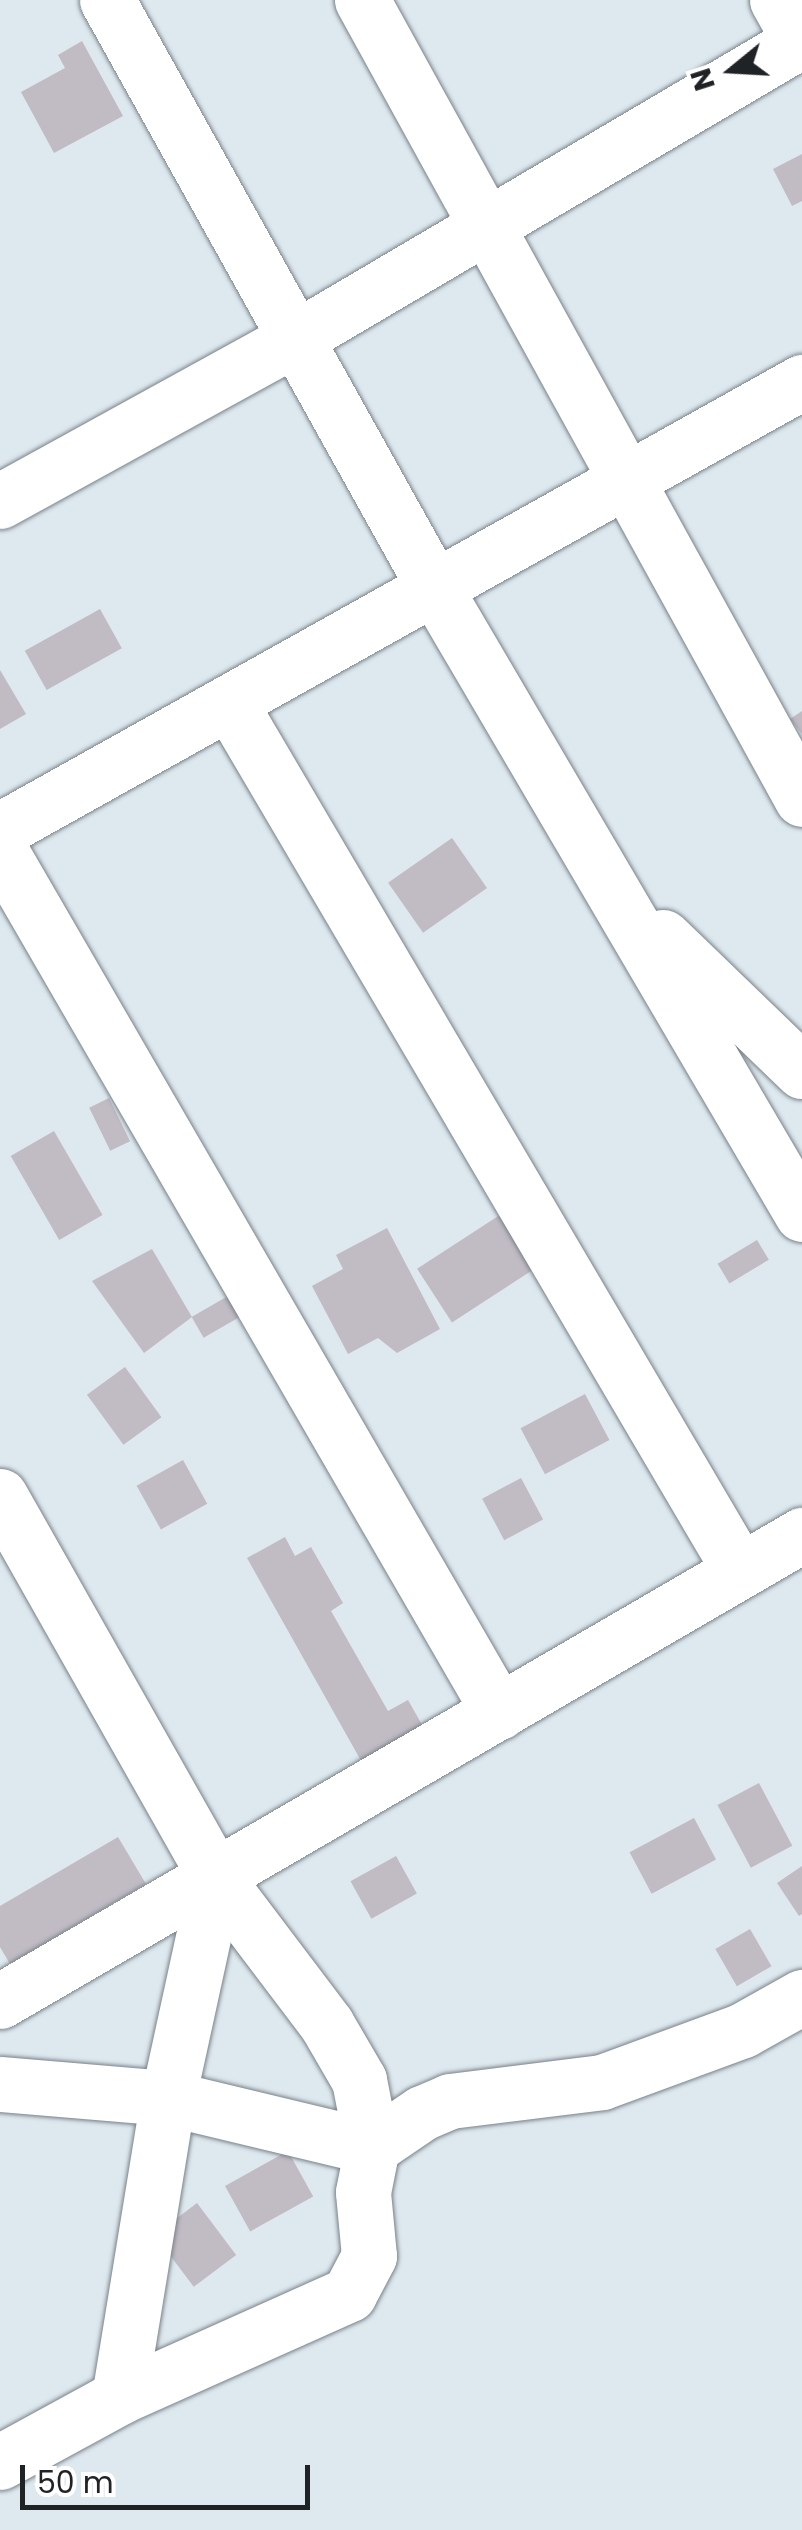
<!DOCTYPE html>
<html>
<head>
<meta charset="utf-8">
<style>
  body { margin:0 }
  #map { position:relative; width:802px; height:2530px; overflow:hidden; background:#dee8ef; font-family:Poppins,sans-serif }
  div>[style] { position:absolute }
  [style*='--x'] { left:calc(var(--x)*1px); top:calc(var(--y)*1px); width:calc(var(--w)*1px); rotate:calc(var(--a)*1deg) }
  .building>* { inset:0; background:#c1bbc4; transform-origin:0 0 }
  .roads { filter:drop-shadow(0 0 2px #798289) drop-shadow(0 0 2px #798289) }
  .minor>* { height:55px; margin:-27.5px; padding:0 27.5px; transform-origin:27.5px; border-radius:27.5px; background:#fff }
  span { translate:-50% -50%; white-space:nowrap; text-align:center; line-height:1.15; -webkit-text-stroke:8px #fff; paint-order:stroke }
  .north { position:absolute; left:682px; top:20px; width:100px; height:100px; -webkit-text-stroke:8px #fff; paint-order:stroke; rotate:252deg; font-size:28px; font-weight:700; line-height:40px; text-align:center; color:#202326 }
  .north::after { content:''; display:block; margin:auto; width:35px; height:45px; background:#202326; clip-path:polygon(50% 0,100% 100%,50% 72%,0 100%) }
  .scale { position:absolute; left:20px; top:2465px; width:290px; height:45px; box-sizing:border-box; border:5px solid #202326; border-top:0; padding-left:12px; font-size:30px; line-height:35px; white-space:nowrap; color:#202326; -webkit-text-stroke:8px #fff; paint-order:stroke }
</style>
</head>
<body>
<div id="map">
  <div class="building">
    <div style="clip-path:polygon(82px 41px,123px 116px,54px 153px,21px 92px,65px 68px,58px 55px)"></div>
    <div style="clip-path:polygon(802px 154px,802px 201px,792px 206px,773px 169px)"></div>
    <div style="left:100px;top:609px;width:45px;height:86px;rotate:61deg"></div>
    <div style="clip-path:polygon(0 670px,26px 714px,0 729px)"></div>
    <div style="clip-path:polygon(802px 711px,802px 734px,790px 719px)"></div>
    <div style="left:452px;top:838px;width:61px;height:78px;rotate:55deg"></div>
    <div style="left:109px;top:1098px;width:48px;height:22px;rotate:64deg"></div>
    <div style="left:54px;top:1131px;width:97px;height:50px;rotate:60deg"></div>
    <div style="left:506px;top:1211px;width:64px;height:106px;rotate:57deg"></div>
    <div style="clip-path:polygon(387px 1228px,440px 1329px,397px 1353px,378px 1338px,348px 1354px,312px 1286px,343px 1269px,336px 1255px)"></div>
    <div style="left:757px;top:1240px;width:23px;height:46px;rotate:59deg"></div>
    <div style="clip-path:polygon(152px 1249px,192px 1317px,144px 1353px,92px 1281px)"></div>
    <div style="left:228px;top:1296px;width:24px;height:42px;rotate:60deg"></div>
    <div style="left:125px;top:1367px;width:62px;height:47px;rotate:54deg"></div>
    <div style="left:585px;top:1394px;width:52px;height:73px;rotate:62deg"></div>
    <div style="left:183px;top:1460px;width:50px;height:53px;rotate:61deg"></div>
    <div style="left:521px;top:1478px;width:47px;height:44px;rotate:62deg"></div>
    <div style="clip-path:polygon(285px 1537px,295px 1556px,311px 1547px,343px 1603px,331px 1611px,388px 1711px,408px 1700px,425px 1730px,364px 1766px,247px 1558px)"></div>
    <div style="left:759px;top:1783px;width:71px;height:47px;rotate:62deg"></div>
    <div style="left:694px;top:1818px;width:47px;height:73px;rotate:62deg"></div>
    <div style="clip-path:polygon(118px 1837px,146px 1884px,10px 1964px,0 1947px,0 1906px)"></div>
    <div style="left:396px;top:1856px;width:43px;height:52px;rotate:61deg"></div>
    <div style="clip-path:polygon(802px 1866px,802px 1914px,799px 1916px,777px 1883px)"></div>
    <div style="left:750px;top:1929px;width:43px;height:40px;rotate:60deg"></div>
    <div style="left:288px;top:2151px;width:52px;height:72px;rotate:61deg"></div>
    <div style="left:197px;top:2203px;width:65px;height:53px;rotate:53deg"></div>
  </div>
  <div class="roads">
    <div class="minor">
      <div style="--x:107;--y:0;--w:672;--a:60.88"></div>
      <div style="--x:434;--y:587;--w:727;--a:59.59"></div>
      <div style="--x:362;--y:0;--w:912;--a:61.16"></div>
      <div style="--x:777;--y:0;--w:47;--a:60.7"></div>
      <div style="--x:0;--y:501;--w:338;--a:-28.8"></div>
      <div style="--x:296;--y:338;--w:587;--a:-30.5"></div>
      <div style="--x:229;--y:702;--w:1008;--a:59.54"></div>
      <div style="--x:0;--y:830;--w:919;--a:-29.19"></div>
      <div style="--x:0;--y:850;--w:996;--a:59.93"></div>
      <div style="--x:663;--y:937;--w:193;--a:44"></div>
      <div style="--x:0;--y:1496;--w:439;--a:60.5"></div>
      <div style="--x:216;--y:1878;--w:184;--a:52.9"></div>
      <div style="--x:327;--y:2025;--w:64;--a:59.8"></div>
      <div style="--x:359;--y:2080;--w:68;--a:79"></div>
      <div style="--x:372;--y:2147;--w:210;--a:-166.5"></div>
      <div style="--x:168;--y:2098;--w:169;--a:-175.2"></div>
      <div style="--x:0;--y:2001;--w:928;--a:-30.16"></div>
      <div style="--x:119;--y:2397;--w:303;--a:-80.7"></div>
      <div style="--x:168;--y:2098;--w:225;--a:-77.7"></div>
      <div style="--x:0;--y:2462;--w:136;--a:-28.6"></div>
      <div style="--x:119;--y:2397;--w:252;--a:-24.1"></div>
      <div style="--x:349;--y:2294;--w:43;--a:-62.2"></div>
      <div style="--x:369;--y:2256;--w:64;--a:-95.4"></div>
      <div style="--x:363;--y:2192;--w:46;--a:-78.7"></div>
      <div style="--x:372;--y:2147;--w:60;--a:-34.2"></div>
      <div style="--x:422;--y:2113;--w:30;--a:-23"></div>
      <div style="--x:450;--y:2101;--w:153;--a:-7.1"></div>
      <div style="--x:602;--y:2082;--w:150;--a:-20.2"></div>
      <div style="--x:743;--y:2030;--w:68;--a:-29.2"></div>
    </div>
  </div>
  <div class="north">N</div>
  <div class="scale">50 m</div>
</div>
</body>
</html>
